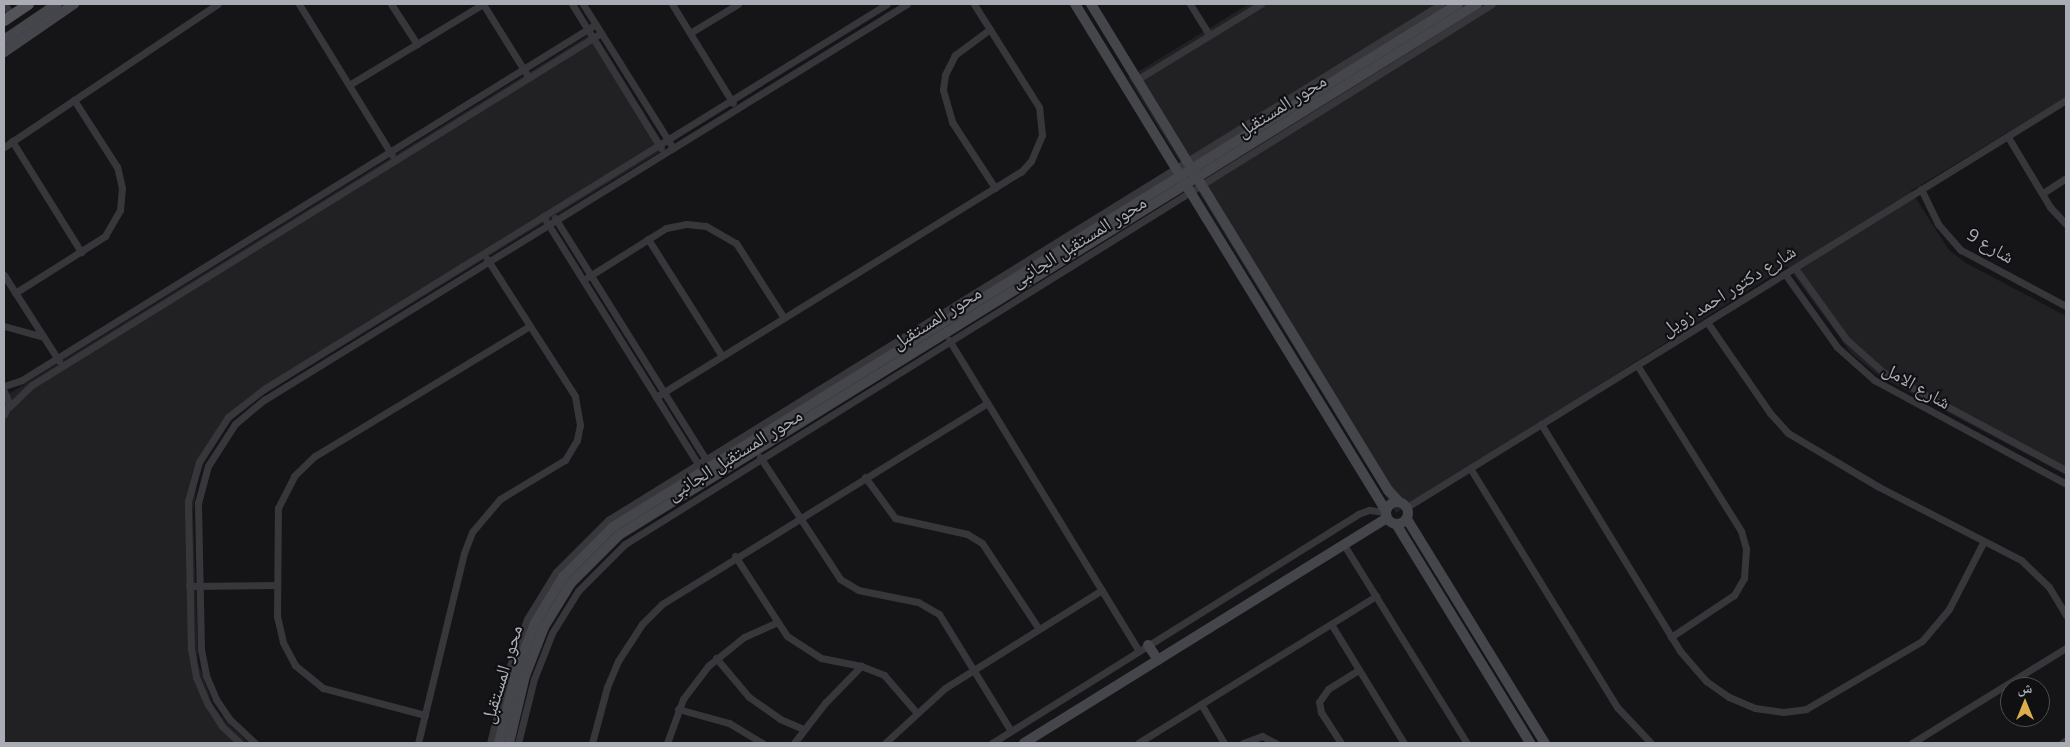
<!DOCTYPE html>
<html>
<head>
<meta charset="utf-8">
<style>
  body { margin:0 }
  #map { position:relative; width:2070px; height:747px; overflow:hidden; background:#151517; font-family:"Titillium Web","Noto Naskh Arabic",sans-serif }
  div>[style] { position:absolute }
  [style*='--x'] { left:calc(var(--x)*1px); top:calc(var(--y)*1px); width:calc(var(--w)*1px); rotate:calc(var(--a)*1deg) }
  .built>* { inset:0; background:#212124 }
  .street>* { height:7px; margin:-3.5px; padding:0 3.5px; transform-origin:3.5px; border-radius:3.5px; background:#37373b }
  .secondary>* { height:10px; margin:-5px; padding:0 5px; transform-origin:5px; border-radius:5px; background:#45464b }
  .secondary>.ring { margin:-5px; padding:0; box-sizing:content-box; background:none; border:10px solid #45464b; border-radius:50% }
  .primary>* { height:11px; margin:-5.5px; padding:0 5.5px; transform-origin:5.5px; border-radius:5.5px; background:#53545a }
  span { translate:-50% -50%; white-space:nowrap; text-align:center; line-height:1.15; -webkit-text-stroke:4px #101012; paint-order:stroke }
  .street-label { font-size:19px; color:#a9acb5 }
  .frame { position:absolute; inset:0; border:5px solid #a9acb5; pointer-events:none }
  .north { position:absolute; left:2000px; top:677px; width:50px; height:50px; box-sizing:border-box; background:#101012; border:1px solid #4d4e53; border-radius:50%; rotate:0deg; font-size:14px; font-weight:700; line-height:20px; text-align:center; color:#a9acb5 }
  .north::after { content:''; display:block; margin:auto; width:18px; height:22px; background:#dbae49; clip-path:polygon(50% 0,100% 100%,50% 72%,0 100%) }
</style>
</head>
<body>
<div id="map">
  <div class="built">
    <div style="clip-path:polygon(1249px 4px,2066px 4px,2066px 97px,1911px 191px,1949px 250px,1966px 263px,2066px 316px,2066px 475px,1879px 376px,1851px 353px,1787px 266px,1396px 513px,1128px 78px)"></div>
    <div style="clip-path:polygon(594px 32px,666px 148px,258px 398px,230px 421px,204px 460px,197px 482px,193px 513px,198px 663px,213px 705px,227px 723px,249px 743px,4px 743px,4px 397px)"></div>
  </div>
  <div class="street">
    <div style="--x:4;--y:4;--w:14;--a:54"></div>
    <div style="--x:299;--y:4;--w:177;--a:58.4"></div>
    <div style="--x:391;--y:4;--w:48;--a:57"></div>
    <div style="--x:483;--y:4;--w:87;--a:58.1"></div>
    <div style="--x:572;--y:4;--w:169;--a:58.3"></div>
    <div style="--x:583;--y:4;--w:170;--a:58"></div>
    <div style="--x:672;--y:4;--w:116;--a:58.4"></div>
    <div style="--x:1190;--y:4;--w:36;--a:58"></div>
    <div style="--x:990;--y:29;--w:44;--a:143.4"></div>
    <div style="--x:955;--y:55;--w:22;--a:117"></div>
    <div style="--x:945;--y:75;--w:15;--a:98"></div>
    <div style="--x:943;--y:90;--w:33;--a:74"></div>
    <div style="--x:952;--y:122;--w:79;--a:56.9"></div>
    <div style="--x:690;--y:33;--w:56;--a:-31.1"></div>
    <div style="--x:1138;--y:79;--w:144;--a:-31.4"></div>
    <div style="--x:349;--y:85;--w:157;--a:-31.2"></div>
    <div style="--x:2008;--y:137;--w:82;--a:59"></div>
    <div style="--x:2050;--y:207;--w:23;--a:47"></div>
    <div style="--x:12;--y:141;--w:131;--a:58.1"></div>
    <div style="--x:4;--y:147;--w:257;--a:-33.8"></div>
    <div style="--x:1921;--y:189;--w:39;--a:64"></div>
    <div style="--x:1938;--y:224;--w:35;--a:49"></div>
    <div style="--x:1961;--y:250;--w:119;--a:28.1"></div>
    <div style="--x:2043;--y:193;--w:27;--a:-33"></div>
    <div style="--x:543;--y:216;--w:295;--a:58"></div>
    <div style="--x:555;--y:218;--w:287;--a:58"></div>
    <div style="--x:648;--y:239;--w:138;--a:57.7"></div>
    <div style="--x:1795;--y:268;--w:87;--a:54.3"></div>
    <div style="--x:1846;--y:339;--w:50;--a:41.7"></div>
    <div style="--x:1883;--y:372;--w:208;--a:28.2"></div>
    <div style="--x:1785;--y:274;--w:90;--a:54.5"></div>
    <div style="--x:1837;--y:347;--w:50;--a:41.7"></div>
    <div style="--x:1874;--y:380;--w:218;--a:28.4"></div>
    <div style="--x:4;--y:275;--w:102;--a:57.4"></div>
    <div style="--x:588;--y:277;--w:92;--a:-32.1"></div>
    <div style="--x:666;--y:228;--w:20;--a:-11"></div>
    <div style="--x:686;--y:224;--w:20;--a:6"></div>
    <div style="--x:706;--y:226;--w:34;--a:30"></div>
    <div style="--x:736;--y:243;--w:89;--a:57.4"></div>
    <div style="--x:15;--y:293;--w:107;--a:-32.3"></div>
    <div style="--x:105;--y:236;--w:30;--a:-60"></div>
    <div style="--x:120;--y:210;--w:22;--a:-85"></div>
    <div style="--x:122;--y:188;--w:22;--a:-103"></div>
    <div style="--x:117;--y:167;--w:80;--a:-122.7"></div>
    <div style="--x:1707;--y:322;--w:111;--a:55.3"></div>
    <div style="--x:1770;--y:413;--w:27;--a:48"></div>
    <div style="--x:1788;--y:433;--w:106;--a:30.7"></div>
    <div style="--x:1879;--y:487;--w:160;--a:27.2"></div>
    <div style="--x:2021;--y:560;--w:39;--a:44"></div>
    <div style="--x:2049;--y:587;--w:33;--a:59"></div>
    <div style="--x:4;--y:326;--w:41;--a:15.4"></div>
    <div style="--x:949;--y:340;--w:364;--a:58.6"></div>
    <div style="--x:1637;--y:365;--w:196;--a:57.9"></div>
    <div style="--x:1741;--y:531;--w:19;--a:74"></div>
    <div style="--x:1746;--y:549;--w:29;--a:94"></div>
    <div style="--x:1744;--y:578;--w:20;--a:120"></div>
    <div style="--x:1734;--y:595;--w:76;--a:146.3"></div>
    <div style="--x:4;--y:386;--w:19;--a:-18"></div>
    <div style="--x:22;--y:380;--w:675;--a:-31.81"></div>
    <div style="--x:4;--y:391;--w:13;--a:67"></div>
    <div style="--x:9;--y:403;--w:13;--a:113"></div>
    <div style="--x:656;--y:397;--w:429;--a:-31.7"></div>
    <div style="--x:1021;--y:172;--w:15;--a:-48"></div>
    <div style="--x:1031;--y:161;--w:28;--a:-67"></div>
    <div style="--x:1042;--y:135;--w:28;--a:-96"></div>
    <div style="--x:1039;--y:107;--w:122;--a:-122.3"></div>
    <div style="--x:9;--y:407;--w:32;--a:-44"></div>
    <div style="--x:32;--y:385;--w:669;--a:-31.74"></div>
    <div style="--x:1541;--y:424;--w:266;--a:58.5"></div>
    <div style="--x:1680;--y:651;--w:40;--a:49"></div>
    <div style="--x:1706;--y:681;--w:28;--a:35"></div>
    <div style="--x:1729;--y:697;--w:28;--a:23"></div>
    <div style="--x:1755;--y:708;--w:28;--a:8"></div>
    <div style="--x:1783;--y:712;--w:23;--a:-7"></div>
    <div style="--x:1806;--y:709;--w:134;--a:-30.4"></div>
    <div style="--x:1922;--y:641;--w:42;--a:-49.8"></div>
    <div style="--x:1949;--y:609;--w:76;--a:-62.8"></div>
    <div style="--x:760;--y:457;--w:146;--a:56.7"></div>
    <div style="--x:840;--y:579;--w:21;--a:31"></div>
    <div style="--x:858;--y:590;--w:61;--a:11.3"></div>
    <div style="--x:918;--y:602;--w:24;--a:30"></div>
    <div style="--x:939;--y:614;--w:137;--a:58.4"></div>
    <div style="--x:1470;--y:468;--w:281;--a:58.4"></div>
    <div style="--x:1617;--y:707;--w:50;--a:46.6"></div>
    <div style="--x:865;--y:477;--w:51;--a:53.8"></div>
    <div style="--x:895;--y:518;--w:74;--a:12.5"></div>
    <div style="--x:967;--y:534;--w:17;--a:31"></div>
    <div style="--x:982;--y:543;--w:103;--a:56.5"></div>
    <div style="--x:1407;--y:507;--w:775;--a:-31.7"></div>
    <div style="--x:1344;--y:545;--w:233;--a:58.2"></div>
    <div style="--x:735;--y:556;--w:95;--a:57"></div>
    <div style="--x:787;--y:636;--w:40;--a:32.9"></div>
    <div style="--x:821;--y:658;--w:41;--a:11.3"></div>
    <div style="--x:861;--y:666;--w:25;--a:21"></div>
    <div style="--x:884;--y:675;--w:49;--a:49.1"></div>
    <div style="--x:189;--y:586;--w:88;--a:-0.7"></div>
    <div style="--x:1331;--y:624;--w:140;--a:58.5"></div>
    <div style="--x:716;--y:658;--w:51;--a:49.8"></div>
    <div style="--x:749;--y:697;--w:38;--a:35"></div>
    <div style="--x:780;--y:719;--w:26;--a:23"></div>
    <div style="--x:1201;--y:704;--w:45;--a:59.5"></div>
    <div style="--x:678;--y:709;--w:53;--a:15.4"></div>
    <div style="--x:729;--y:723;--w:39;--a:31"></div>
    <div style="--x:425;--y:715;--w:106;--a:-165.2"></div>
    <div style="--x:323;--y:688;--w:36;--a:-141"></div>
    <div style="--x:295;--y:665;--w:26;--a:-118"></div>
    <div style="--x:283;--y:642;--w:26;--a:-103"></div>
    <div style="--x:277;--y:617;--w:109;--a:-89.5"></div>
    <div style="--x:278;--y:508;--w:36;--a:-63"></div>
    <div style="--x:294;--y:476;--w:29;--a:-44"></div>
    <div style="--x:315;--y:456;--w:251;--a:-31.2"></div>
    <div style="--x:240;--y:743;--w:25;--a:-137"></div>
    <div style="--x:222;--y:726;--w:27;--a:-123"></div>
    <div style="--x:207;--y:703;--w:28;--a:-113"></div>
    <div style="--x:196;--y:677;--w:27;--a:-100"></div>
    <div style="--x:191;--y:650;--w:149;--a:-91.2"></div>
    <div style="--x:188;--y:501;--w:41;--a:-74.2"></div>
    <div style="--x:199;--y:462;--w:54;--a:-57.2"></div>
    <div style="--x:228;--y:417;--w:46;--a:-37.9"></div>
    <div style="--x:264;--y:389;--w:732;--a:-31.72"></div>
    <div style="--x:255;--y:743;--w:34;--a:-137"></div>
    <div style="--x:230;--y:720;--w:25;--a:-124"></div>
    <div style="--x:216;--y:699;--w:26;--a:-113"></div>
    <div style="--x:206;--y:675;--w:26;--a:-101"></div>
    <div style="--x:201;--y:649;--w:146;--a:-91.2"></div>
    <div style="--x:198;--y:503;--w:38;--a:-75"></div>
    <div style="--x:208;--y:466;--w:50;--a:-57.3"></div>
    <div style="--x:235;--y:424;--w:38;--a:-40"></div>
    <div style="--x:264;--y:400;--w:755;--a:-31.63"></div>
    <div style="--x:418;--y:743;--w:195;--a:-76.4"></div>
    <div style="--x:464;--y:553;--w:22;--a:-69"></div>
    <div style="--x:472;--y:532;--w:43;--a:-49.7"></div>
    <div style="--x:500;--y:499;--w:76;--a:-31"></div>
    <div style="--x:565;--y:460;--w:23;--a:-59"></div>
    <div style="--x:577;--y:440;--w:15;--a:-79"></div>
    <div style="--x:580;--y:425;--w:29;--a:-100"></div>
    <div style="--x:575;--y:396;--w:163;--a:-122.7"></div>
    <div style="--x:490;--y:743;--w:74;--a:-76"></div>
    <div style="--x:508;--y:671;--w:55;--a:-69.9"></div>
    <div style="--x:527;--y:619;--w:55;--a:-58.3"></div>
    <div style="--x:556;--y:572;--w:74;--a:-45"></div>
    <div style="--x:608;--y:520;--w:980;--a:-31.78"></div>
    <div style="--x:518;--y:743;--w:66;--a:-76"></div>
    <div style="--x:534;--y:679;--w:49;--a:-68.6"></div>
    <div style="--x:552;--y:633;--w:49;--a:-58.2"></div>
    <div style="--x:578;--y:591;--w:66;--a:-45"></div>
    <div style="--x:625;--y:544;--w:1021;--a:-31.92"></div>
    <div style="--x:592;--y:743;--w:58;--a:-75"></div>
    <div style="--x:607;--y:687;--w:28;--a:-67"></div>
    <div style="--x:618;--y:661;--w:44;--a:-57"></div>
    <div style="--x:642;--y:624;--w:28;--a:-45"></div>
    <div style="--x:662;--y:604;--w:382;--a:-31.7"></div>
    <div style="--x:667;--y:743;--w:47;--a:-70"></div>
    <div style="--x:683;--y:699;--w:41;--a:-52.9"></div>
    <div style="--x:708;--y:666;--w:46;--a:-38.9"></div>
    <div style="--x:744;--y:637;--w:35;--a:-24"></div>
    <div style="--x:794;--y:743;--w:51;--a:-52.2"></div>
    <div style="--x:825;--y:703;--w:52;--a:-45.8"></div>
    <div style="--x:885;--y:743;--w:81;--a:-42.5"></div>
    <div style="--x:945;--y:688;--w:185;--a:-32"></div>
    <div style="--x:992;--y:743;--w:432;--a:-32"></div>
    <div style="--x:1358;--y:514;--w:12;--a:-20"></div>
    <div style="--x:1369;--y:510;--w:17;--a:7"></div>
    <div style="--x:1138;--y:743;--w:280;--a:-31.7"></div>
    <div style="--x:1243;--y:743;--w:20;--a:-20"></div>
    <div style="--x:1262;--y:736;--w:16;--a:27"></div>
    <div style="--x:1341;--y:743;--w:37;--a:-123"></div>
    <div style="--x:1321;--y:712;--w:10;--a:-101"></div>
    <div style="--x:1319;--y:702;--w:16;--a:-55"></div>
    <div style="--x:1328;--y:689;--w:36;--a:-32"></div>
    <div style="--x:1912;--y:743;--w:181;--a:-31.7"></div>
    <div style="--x:2062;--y:743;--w:5;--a:-37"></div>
  </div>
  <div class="secondary">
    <div style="--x:1075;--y:4;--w:595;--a:58.47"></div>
    <div style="--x:1091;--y:4;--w:570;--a:58.57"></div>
    <div style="--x:1388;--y:490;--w:16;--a:47"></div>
    <div style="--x:4;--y:40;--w:64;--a:-34.2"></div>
    <div style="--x:4;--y:52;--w:85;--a:-34.4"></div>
    <div class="ring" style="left:1386px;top:502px;width:12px;height:12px"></div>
    <div style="--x:1407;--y:519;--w:263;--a:58.4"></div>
    <div style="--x:1396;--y:524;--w:257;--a:58.5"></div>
    <div style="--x:1148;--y:645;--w:18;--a:56"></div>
    <div style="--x:499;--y:743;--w:72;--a:-76.3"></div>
    <div style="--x:516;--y:673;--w:53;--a:-69.2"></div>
    <div style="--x:535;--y:623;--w:54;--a:-58.7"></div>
    <div style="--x:563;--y:577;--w:71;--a:-45"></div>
    <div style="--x:613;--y:527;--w:994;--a:-31.75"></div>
    <div style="--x:509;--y:743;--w:69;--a:-76.6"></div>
    <div style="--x:525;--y:676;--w:53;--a:-68.8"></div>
    <div style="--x:544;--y:627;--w:52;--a:-58.5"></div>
    <div style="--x:571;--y:583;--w:68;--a:-45"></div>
    <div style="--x:619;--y:535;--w:1009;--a:-31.75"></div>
    <div style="--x:1024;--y:743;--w:427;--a:-31.8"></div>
  </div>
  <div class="primary">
    <div style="--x:4;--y:20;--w:29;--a:-34"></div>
  </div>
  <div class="street-label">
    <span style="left:1281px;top:105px;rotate:-32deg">محور المستقبل</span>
    <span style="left:1078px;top:241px;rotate:-32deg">محور المستقبل الجانبى</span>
    <span style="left:1991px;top:245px;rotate:31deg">شارع 9</span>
    <span style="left:1728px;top:290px;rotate:-32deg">شارع دكتور احمد زويل</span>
    <span style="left:936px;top:317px;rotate:-32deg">محور المستقبل</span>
    <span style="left:1917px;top:385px;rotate:30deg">شارع الامل</span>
    <span style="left:734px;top:454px;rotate:-32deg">محور المستقبل الجانبى</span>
    <span style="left:501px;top:674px;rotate:-73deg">محور المستقبل</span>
  </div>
  <div class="frame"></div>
  <div class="north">ش</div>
</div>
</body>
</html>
